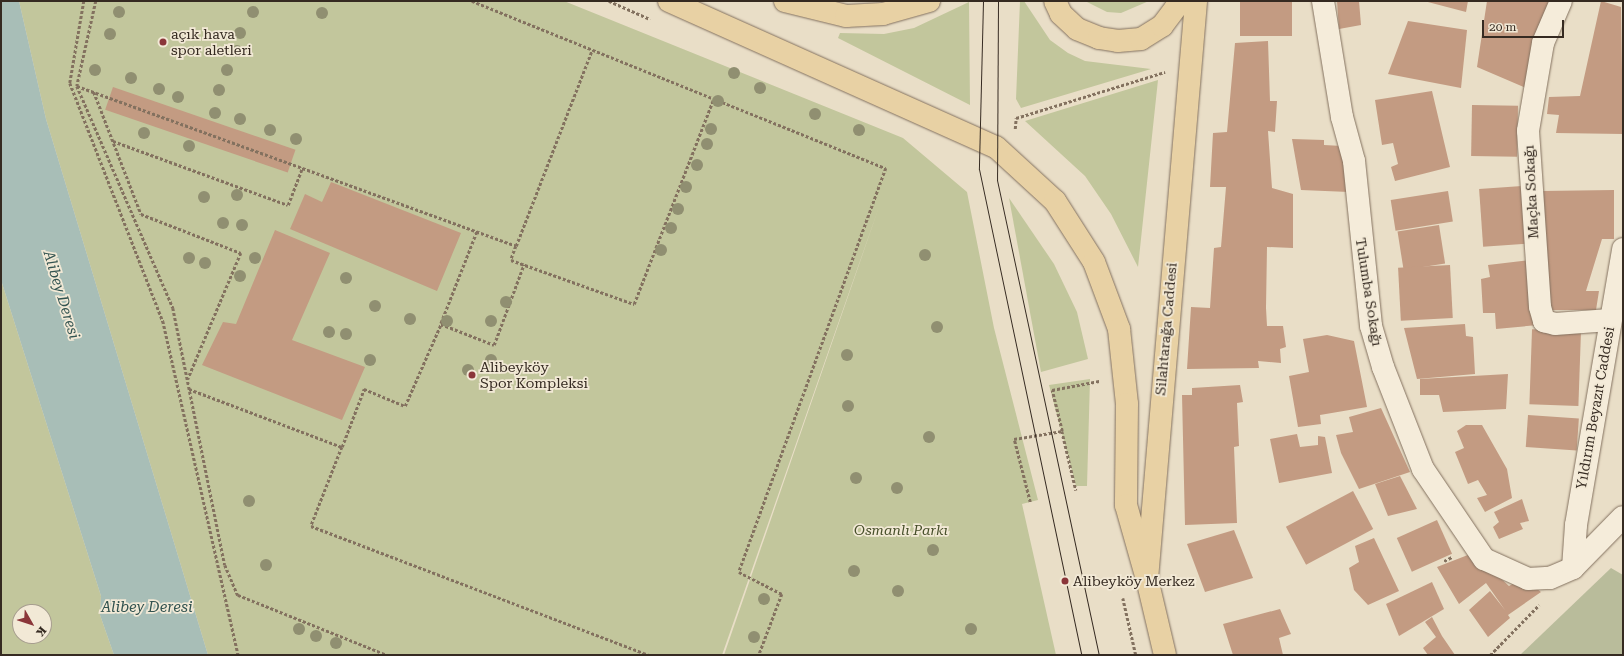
<!DOCTYPE html>
<html>
<head>
<meta charset="utf-8">
<style>
  body { margin:0 }
  #map { position:relative; width:1624px; height:656px; overflow:hidden; background:#e9dec7; font-family:"Roboto Serif",serif }
  div>[style] { position:absolute }
  [style*='--x'] { left:calc(var(--x)*1px); top:calc(var(--y)*1px); width:calc(var(--w)*1px); rotate:calc(var(--a)*1deg) }
  .green>* { inset:0; background:#c2c69c }
  .cemetery>* { inset:0; background:#b9bc9b }
  .water>* { inset:0; background:#a8beb7 }
  .building>* { inset:0; background:#c39b82; transform-origin:0 0 }
  .path>* { height:2.5px; margin-top:-1.25px; transform-origin:0; background:repeating-linear-gradient(90deg,#83715f 0 3px,transparent 0 5px) }
  .roads { filter:drop-shadow(0 0 1px #83715f) drop-shadow(0 0 1px #83715f) }
  .street>* { height:22px; margin:-11px; padding:0 11px; transform-origin:11px; border-radius:11px; background:#f5ecda }
  .primary>* { height:22px; margin:-11px; padding:0 11px; transform-origin:11px; border-radius:11px; background:#e8d1a4 }
  .tram>* { height:1px; margin:-0.5px; padding:0 0.5px; transform-origin:0.5px; border-radius:0.5px; background:#352a21 }
  .trees>* { width:12px; height:12px; margin:-6px; border-radius:50%; background:#908f71 }
  .dots>* { width:11px; height:11px; translate:-50% -50%; box-sizing:border-box; border:2px solid #f2e9d6; border-radius:50% }
  span { translate:-50% -50%; white-space:nowrap; text-align:center; line-height:1.15; -webkit-text-stroke:3.5px #f2e9d6; paint-order:stroke }
  .poi-label { font-size:14px; color:#352a21 }
  .left { translate:0 -50%; text-align:left }
  .street-label { font-size:14px; color:#352a21 }
  .park-label { font-size:14px; color:#474f2a; font-style:italic }
  .water-label { font-size:15px; color:#325350; font-style:italic }
  .frame { position:absolute; inset:0; border:2px solid #352a21; pointer-events:none }
  .north { position:absolute; left:12px; top:604px; width:40px; height:40px; box-sizing:border-box; background:#f2e9d6; border:1px solid #a69d8e; border-radius:50%; rotate:129deg; font-size:11px; font-weight:700; line-height:16px; text-align:center; color:#352a21 }
  .north::after { content:''; display:block; margin:auto; width:14px; height:18px; background:#8b3639; clip-path:polygon(50% 0,100% 100%,50% 72%,0 100%) }
  .scale { position:absolute; left:1482px; top:20px; width:82px; height:18px; box-sizing:border-box; border:2px solid #352a21; border-top:0; padding-left:5px; font-size:12px; line-height:14px; white-space:nowrap; color:#352a21; -webkit-text-stroke:3px #f2e9d6; paint-order:stroke }
</style>
</head>
<body>
<div id="map">
  <div class="green">
    <div style="clip-path:polygon(19px 1px,564px 1px,903px 138px,967px 192px,994px 328px,1038px 500px,1022px 504px,1056px 655px,724px 655px,880px 204px,722px 655px,208px 655px,46px 119px)"></div>
    <div style="clip-path:polygon(1020px 1px,1024px 1px,1050px 40px,1068px 53px,1085px 61px,1151px 69px,1021px 108px,1016px 99px)"></div>
    <div style="clip-path:polygon(1085px 1px,1149px 1px,1121px 13px,1107px 12px)"></div>
    <div style="clip-path:polygon(969px 2px,970px 105px,838px 38px,840px 33px,884px 34px,914px 28px)"></div>
    <div style="clip-path:polygon(1158px 80px,1138px 267px,1111px 214px,1085px 176px,1025px 121px)"></div>
    <div style="clip-path:polygon(1009px 198px,1054px 264px,1077px 312px,1088px 359px,1041px 372px)"></div>
    <div style="clip-path:polygon(evenodd,1px 280px,101px 596px,100px 615px,114px 655px,1px 655px,1px 280px,20px 612px,44px 612px,44px 636px,20px 636px,20px 612px)"></div>
    <div style="clip-path:polygon(1090px 379px,1087px 486px,1076px 486px,1049px 385px)"></div>
  </div>
  <div class="cemetery">
    <div style="clip-path:polygon(1611px 568px,1623px 575px,1623px 655px,1520px 655px)"></div>
  </div>
  <div class="water">
    <div style="clip-path:polygon(1px 1px,19px 1px,46px 119px,208px 655px,114px 655px,100px 615px,101px 596px,1px 280px)"></div>
  </div>
  <div class="building">
    <div style="left:1240px;top:1px;width:52px;height:35px"></div>
    <div style="clip-path:polygon(1337px 1px,1359px 1px,1361px 25px,1339px 29px)"></div>
    <div style="clip-path:polygon(1424px 1px,1468px 1px,1466px 12px)"></div>
    <div style="clip-path:polygon(1487px 1px,1550px 1px,1526px 88px,1477px 67px)"></div>
    <div style="clip-path:polygon(1601px 1px,1621px 7px,1623px 134px,1556px 133px,1559px 115px,1547px 114px,1549px 97px,1580px 96px)"></div>
    <div style="clip-path:polygon(1408px 21px,1467px 30px,1461px 88px,1388px 74px)"></div>
    <div style="clip-path:polygon(1268px 41px,1270px 101px,1277px 101px,1275px 132px,1268px 131px,1272px 188px,1293px 194px,1293px 248px,1267px 247px,1266px 308px,1267px 326px,1283px 326px,1286px 347px,1280px 349px,1281px 363px,1258px 361px,1259px 368px,1187px 369px,1191px 307px,1210px 308px,1214px 248px,1221px 247px,1226px 187px,1210px 187px,1213px 133px,1227px 132px,1235px 43px)"></div>
    <div style="left:113px;top:87px;width:193px;height:24px;rotate:19deg"></div>
    <div style="clip-path:polygon(1432px 91px,1450px 167px,1395px 181px,1391px 167px,1398px 164px,1393px 143px,1382px 145px,1375px 100px)"></div>
    <div style="left:1472px;top:105px;width:46px;height:51px;rotate:1deg"></div>
    <div style="clip-path:polygon(1292px 139px,1324px 140px,1324px 145px,1342px 146px,1349px 192px,1301px 190px)"></div>
    <div style="clip-path:polygon(331px 182px,461px 233px,437px 291px,290px 229px,305px 194px,322px 202px)"></div>
    <div style="left:1522px;top:186px;width:58px;height:43px;rotate:86deg"></div>
    <div style="clip-path:polygon(1614px 190px,1614px 239px,1602px 239px,1586px 291px,1599px 291px,1596px 310px,1551px 310px,1542px 191px)"></div>
    <div style="left:1448px;top:191px;width:31px;height:58px;rotate:81deg"></div>
    <div style="left:1439px;top:225px;width:39px;height:42px;rotate:81deg"></div>
    <div style="clip-path:polygon(275px 230px,330px 253px,292px 340px,365px 367px,342px 420px,202px 365px,223px 322px,236px 324px)"></div>
    <div style="clip-path:polygon(1531px 260px,1538px 325px,1496px 329px,1495px 313px,1483px 313px,1481px 279px,1490px 277px,1488px 265px)"></div>
    <div style="left:1450px;top:265px;width:53px;height:52px;rotate:87deg"></div>
    <div style="clip-path:polygon(1465px 324px,1466px 336px,1473px 337px,1475px 374px,1417px 379px,1404px 328px)"></div>
    <div style="left:1581px;top:331px;width:75px;height:49px;rotate:92deg"></div>
    <div style="clip-path:polygon(1327px 335px,1354px 341px,1367px 407px,1320px 415px,1321px 424px,1298px 427px,1289px 376px,1309px 372px,1303px 339px)"></div>
    <div style="clip-path:polygon(1508px 374px,1506px 409px,1443px 412px,1439px 395px,1420px 395px,1420px 379px)"></div>
    <div style="clip-path:polygon(1240px 385px,1243px 402px,1237px 403px,1239px 446px,1234px 447px,1237px 523px,1185px 525px,1182px 395px,1192px 395px,1192px 388px)"></div>
    <div style="clip-path:polygon(1381px 408px,1410px 472px,1359px 489px,1341px 453px,1336px 435px,1353px 432px,1349px 417px)"></div>
    <div style="left:1528px;top:415px;width:51px;height:32px;rotate:4deg"></div>
    <div style="clip-path:polygon(1466px 425px,1482px 425px,1507px 469px,1512px 498px,1485px 512px,1477px 498px,1487px 495px,1478px 480px,1468px 484px,1455px 452px,1464px 448px,1457px 431px)"></div>
    <div style="clip-path:polygon(1297px 434px,1300px 447px,1318px 445px,1318px 436px,1325px 437px,1332px 473px,1279px 483px,1270px 439px)"></div>
    <div style="clip-path:polygon(1400px 476px,1417px 509px,1388px 516px,1375px 484px)"></div>
    <div style="left:1353px;top:491px;width:43px;height:76px;rotate:62deg"></div>
    <div style="clip-path:polygon(1522px 499px,1529px 521px,1520px 523px,1523px 529px,1499px 539px,1493px 527px,1499px 522px,1494px 512px)"></div>
    <div style="left:1437px;top:520px;width:37px;height:44px;rotate:66deg"></div>
    <div style="clip-path:polygon(1234px 530px,1253px 578px,1205px 592px,1187px 544px)"></div>
    <div style="clip-path:polygon(1374px 538px,1399px 591px,1368px 605px,1354px 590px,1349px 568px,1359px 562px,1355px 546px)"></div>
    <div style="clip-path:polygon(1473px 553px,1509px 586px,1523px 578px,1541px 592px,1508px 615px,1510px 618px,1488px 637px,1469px 610px,1490px 591px,1505px 610px,1486px 583px,1459px 604px,1437px 567px)"></div>
    <div style="clip-path:polygon(1432px 582px,1444px 609px,1399px 636px,1386px 604px)"></div>
    <div style="clip-path:polygon(1280px 609px,1291px 634px,1279px 638px,1283px 655px,1233px 655px,1223px 624px)"></div>
    <div style="clip-path:polygon(1432px 617px,1442px 636px,1455px 655px,1428px 655px,1423px 648px,1436px 637px,1425px 622px)"></div>
  </div>
  <div class="path">
    <div style="--x:84;--y:1;--w:83;--a:99.7"></div>
    <div style="--x:70;--y:83;--w:256;--a:68.7"></div>
    <div style="--x:163;--y:321;--w:342;--a:77.3"></div>
    <div style="--x:96;--y:1;--w:87;--a:102.6"></div>
    <div style="--x:77;--y:86;--w:242;--a:66.6"></div>
    <div style="--x:173;--y:308;--w:262;--a:78.6"></div>
    <div style="--x:225;--y:565;--w:33;--a:67"></div>
    <div style="--x:238;--y:595;--w:161;--a:21.9"></div>
    <div style="--x:472;--y:1;--w:446;--a:22"></div>
    <div style="--x:886;--y:168;--w:430;--a:110"></div>
    <div style="--x:739;--y:572;--w:48;--a:27.1"></div>
    <div style="--x:782;--y:594;--w:65;--a:110.7"></div>
    <div style="--x:609;--y:1;--w:45;--a:23.7"></div>
    <div style="--x:77;--y:86;--w:467;--a:20"></div>
    <div style="--x:516;--y:246;--w:15;--a:110"></div>
    <div style="--x:511;--y:260;--w:131;--a:19.7"></div>
    <div style="--x:634;--y:304;--w:219;--a:-68.8"></div>
    <div style="--x:94;--y:92;--w:131;--a:68.9"></div>
    <div style="--x:141;--y:214;--w:107;--a:21.3"></div>
    <div style="--x:241;--y:253;--w:137;--a:112.8"></div>
    <div style="--x:1015;--y:129;--w:11;--a:-85"></div>
    <div style="--x:1016;--y:118;--w:156;--a:-17.2"></div>
    <div style="--x:113;--y:141;--w:186;--a:20.1"></div>
    <div style="--x:288;--y:205;--w:40;--a:-69"></div>
    <div style="--x:477;--y:232;--w:99;--a:111.4"></div>
    <div style="--x:441;--y:324;--w:57;--a:21.6"></div>
    <div style="--x:494;--y:345;--w:86;--a:-69.7"></div>
    <div style="--x:516;--y:246;--w:210;--a:-68.8"></div>
    <div style="--x:189;--y:389;--w:164;--a:20.8"></div>
    <div style="--x:342;--y:447;--w:62;--a:-69.2"></div>
    <div style="--x:364;--y:389;--w:44;--a:22.5"></div>
    <div style="--x:405;--y:406;--w:90;--a:-66.3"></div>
    <div style="--x:1062;--y:431;--w:61;--a:76.7"></div>
    <div style="--x:342;--y:447;--w:85;--a:111.4"></div>
    <div style="--x:311;--y:526;--w:362;--a:20.9"></div>
    <div style="--x:1030;--y:502;--w:65;--a:-104.3"></div>
    <div style="--x:1014;--y:439;--w:49;--a:-9.5"></div>
    <div style="--x:1062;--y:431;--w:42;--a:-103.7"></div>
    <div style="--x:1052;--y:390;--w:48;--a:-10.8"></div>
    <div style="--x:1444;--y:561;--w:9;--a:-27"></div>
    <div style="--x:1123;--y:598;--w:58;--a:77.2"></div>
    <div style="--x:1490;--y:655;--w:70;--a:-45.6"></div>
  </div>
  <div class="roads">
    <div class="street">
      <div style="--x:1323;--y:1;--w:118;--a:80.7"></div>
      <div style="--x:1342;--y:117;--w:46;--a:74.7"></div>
      <div style="--x:1354;--y:161;--w:166;--a:84.1"></div>
      <div style="--x:1371;--y:326;--w:43;--a:73.7"></div>
      <div style="--x:1383;--y:367;--w:110;--a:68.6"></div>
      <div style="--x:1423;--y:469;--w:109;--a:55.9"></div>
      <div style="--x:1484;--y:559;--w:48;--a:24.4"></div>
      <div style="--x:1528;--y:579;--w:22;--a:-3"></div>
      <div style="--x:1550;--y:578;--w:25;--a:-23"></div>
      <div style="--x:1573;--y:568;--w:71;--a:-45.6"></div>
      <div style="--x:1561;--y:1;--w:46;--a:113.2"></div>
      <div style="--x:1543;--y:43;--w:89;--a:99.7"></div>
      <div style="--x:1528;--y:131;--w:176;--a:86.1"></div>
      <div style="--x:1540;--y:307;--w:15;--a:74"></div>
      <div style="--x:1544;--y:321;--w:11;--a:15"></div>
      <div style="--x:1555;--y:324;--w:55;--a:-4.2"></div>
      <div style="--x:1573;--y:568;--w:43;--a:-86"></div>
      <div style="--x:1576;--y:525;--w:280;--a:-80.3"></div>
    </div>
    <div class="primary">
      <div style="--x:669;--y:1;--w:358;--a:24.1"></div>
      <div style="--x:996;--y:147;--w:80;--a:42.5"></div>
      <div style="--x:1055;--y:201;--w:72;--a:57.4"></div>
      <div style="--x:1094;--y:262;--w:72;--a:69.5"></div>
      <div style="--x:1119;--y:329;--w:75;--a:83.9"></div>
      <div style="--x:1127;--y:404;--w:101;--a:90.6"></div>
      <div style="--x:1126;--y:505;--w:77;--a:74.2"></div>
      <div style="--x:785;--y:1;--w:63;--a:13.8"></div>
      <div style="--x:846;--y:16;--w:37;--a:-3"></div>
      <div style="--x:883;--y:14;--w:48;--a:-15.8"></div>
      <div style="--x:1055;--y:1;--w:14;--a:65"></div>
      <div style="--x:1061;--y:14;--w:22;--a:43"></div>
      <div style="--x:1077;--y:29;--w:24;--a:22"></div>
      <div style="--x:1099;--y:38;--w:19;--a:9"></div>
      <div style="--x:1118;--y:41;--w:23;--a:-5"></div>
      <div style="--x:1141;--y:39;--w:25;--a:-32"></div>
      <div style="--x:1162;--y:26;--w:31;--a:-53"></div>
      <div style="--x:1165;--y:655;--w:78;--a:-103.3"></div>
      <div style="--x:1147;--y:579;--w:580;--a:-85.15"></div>
    </div>
  </div>
  <div class="tram">
    <div style="--x:983;--y:1;--w:168;--a:91.4"></div>
    <div style="--x:979;--y:169;--w:497;--a:78.1"></div>
    <div style="--x:998;--y:1;--w:179;--a:90.3"></div>
    <div style="--x:997;--y:180;--w:486;--a:77.9"></div>
  </div>
  <div class="trees">
    <div style="left:119px;top:12px"></div>
    <div style="left:253px;top:12px"></div>
    <div style="left:322px;top:13px"></div>
    <div style="left:240px;top:33px"></div>
    <div style="left:110px;top:34px"></div>
    <div style="left:237px;top:51px"></div>
    <div style="left:95px;top:70px"></div>
    <div style="left:227px;top:70px"></div>
    <div style="left:734px;top:73px"></div>
    <div style="left:131px;top:78px"></div>
    <div style="left:760px;top:88px"></div>
    <div style="left:159px;top:89px"></div>
    <div style="left:219px;top:90px"></div>
    <div style="left:178px;top:97px"></div>
    <div style="left:718px;top:101px"></div>
    <div style="left:215px;top:113px"></div>
    <div style="left:815px;top:114px"></div>
    <div style="left:240px;top:119px"></div>
    <div style="left:711px;top:129px"></div>
    <div style="left:270px;top:130px"></div>
    <div style="left:859px;top:130px"></div>
    <div style="left:144px;top:133px"></div>
    <div style="left:296px;top:139px"></div>
    <div style="left:707px;top:144px"></div>
    <div style="left:189px;top:146px"></div>
    <div style="left:697px;top:165px"></div>
    <div style="left:686px;top:187px"></div>
    <div style="left:237px;top:195px"></div>
    <div style="left:204px;top:197px"></div>
    <div style="left:678px;top:209px"></div>
    <div style="left:223px;top:223px"></div>
    <div style="left:242px;top:225px"></div>
    <div style="left:671px;top:228px"></div>
    <div style="left:661px;top:250px"></div>
    <div style="left:925px;top:255px"></div>
    <div style="left:189px;top:258px"></div>
    <div style="left:255px;top:258px"></div>
    <div style="left:205px;top:263px"></div>
    <div style="left:240px;top:276px"></div>
    <div style="left:346px;top:278px"></div>
    <div style="left:506px;top:302px"></div>
    <div style="left:375px;top:306px"></div>
    <div style="left:410px;top:319px"></div>
    <div style="left:447px;top:321px"></div>
    <div style="left:491px;top:321px"></div>
    <div style="left:937px;top:327px"></div>
    <div style="left:329px;top:332px"></div>
    <div style="left:346px;top:334px"></div>
    <div style="left:847px;top:355px"></div>
    <div style="left:370px;top:360px"></div>
    <div style="left:491px;top:360px"></div>
    <div style="left:468px;top:370px"></div>
    <div style="left:848px;top:406px"></div>
    <div style="left:929px;top:437px"></div>
    <div style="left:856px;top:478px"></div>
    <div style="left:897px;top:488px"></div>
    <div style="left:249px;top:501px"></div>
    <div style="left:933px;top:550px"></div>
    <div style="left:266px;top:565px"></div>
    <div style="left:854px;top:571px"></div>
    <div style="left:898px;top:591px"></div>
    <div style="left:764px;top:599px"></div>
    <div style="left:299px;top:629px"></div>
    <div style="left:971px;top:629px"></div>
    <div style="left:316px;top:636px"></div>
    <div style="left:754px;top:637px"></div>
    <div style="left:336px;top:643px"></div>
  </div>
  <div class="dots">
    <div style="left:163px;top:42px;background:#8b3639"></div>
    <div style="left:472px;top:375px;background:#8b3639"></div>
    <div style="left:1065px;top:581px;background:#8b3639"></div>
  </div>
  <div class="poi-label">
    <span class="left" style="left:171px;top:42px">açık hava<br>spor aletleri</span>
    <span class="left" style="left:480px;top:375px">Alibeyköy<br>Spor Kompleksi</span>
    <span class="left" style="left:1073px;top:581px">Alibeyköy Merkez</span>
  </div>
  <div class="street-label">
    <span style="left:1531px;top:192px;rotate:-93deg">Maçka Sokağı</span>
    <span style="left:1369px;top:292px;rotate:81deg">Tulumba Sokağı</span>
    <span style="left:1166px;top:329px;rotate:-85deg">Silahtarağa Caddesi</span>
    <span style="left:1595px;top:408px;rotate:-80deg">Yıldırım Beyazıt Caddesi</span>
  </div>
  <div class="park-label">
    <span style="left:901px;top:530px">Osmanlı Parkı</span>
  </div>
  <div class="water-label">
    <span style="left:61px;top:295px;rotate:73deg">Alibey Deresi</span>
    <span style="left:147px;top:608px">Alibey Deresi</span>
  </div>
  <div class="frame"></div>
  <div class="north">K</div>
  <div class="scale">20 m</div>
</div>
</body>
</html>
